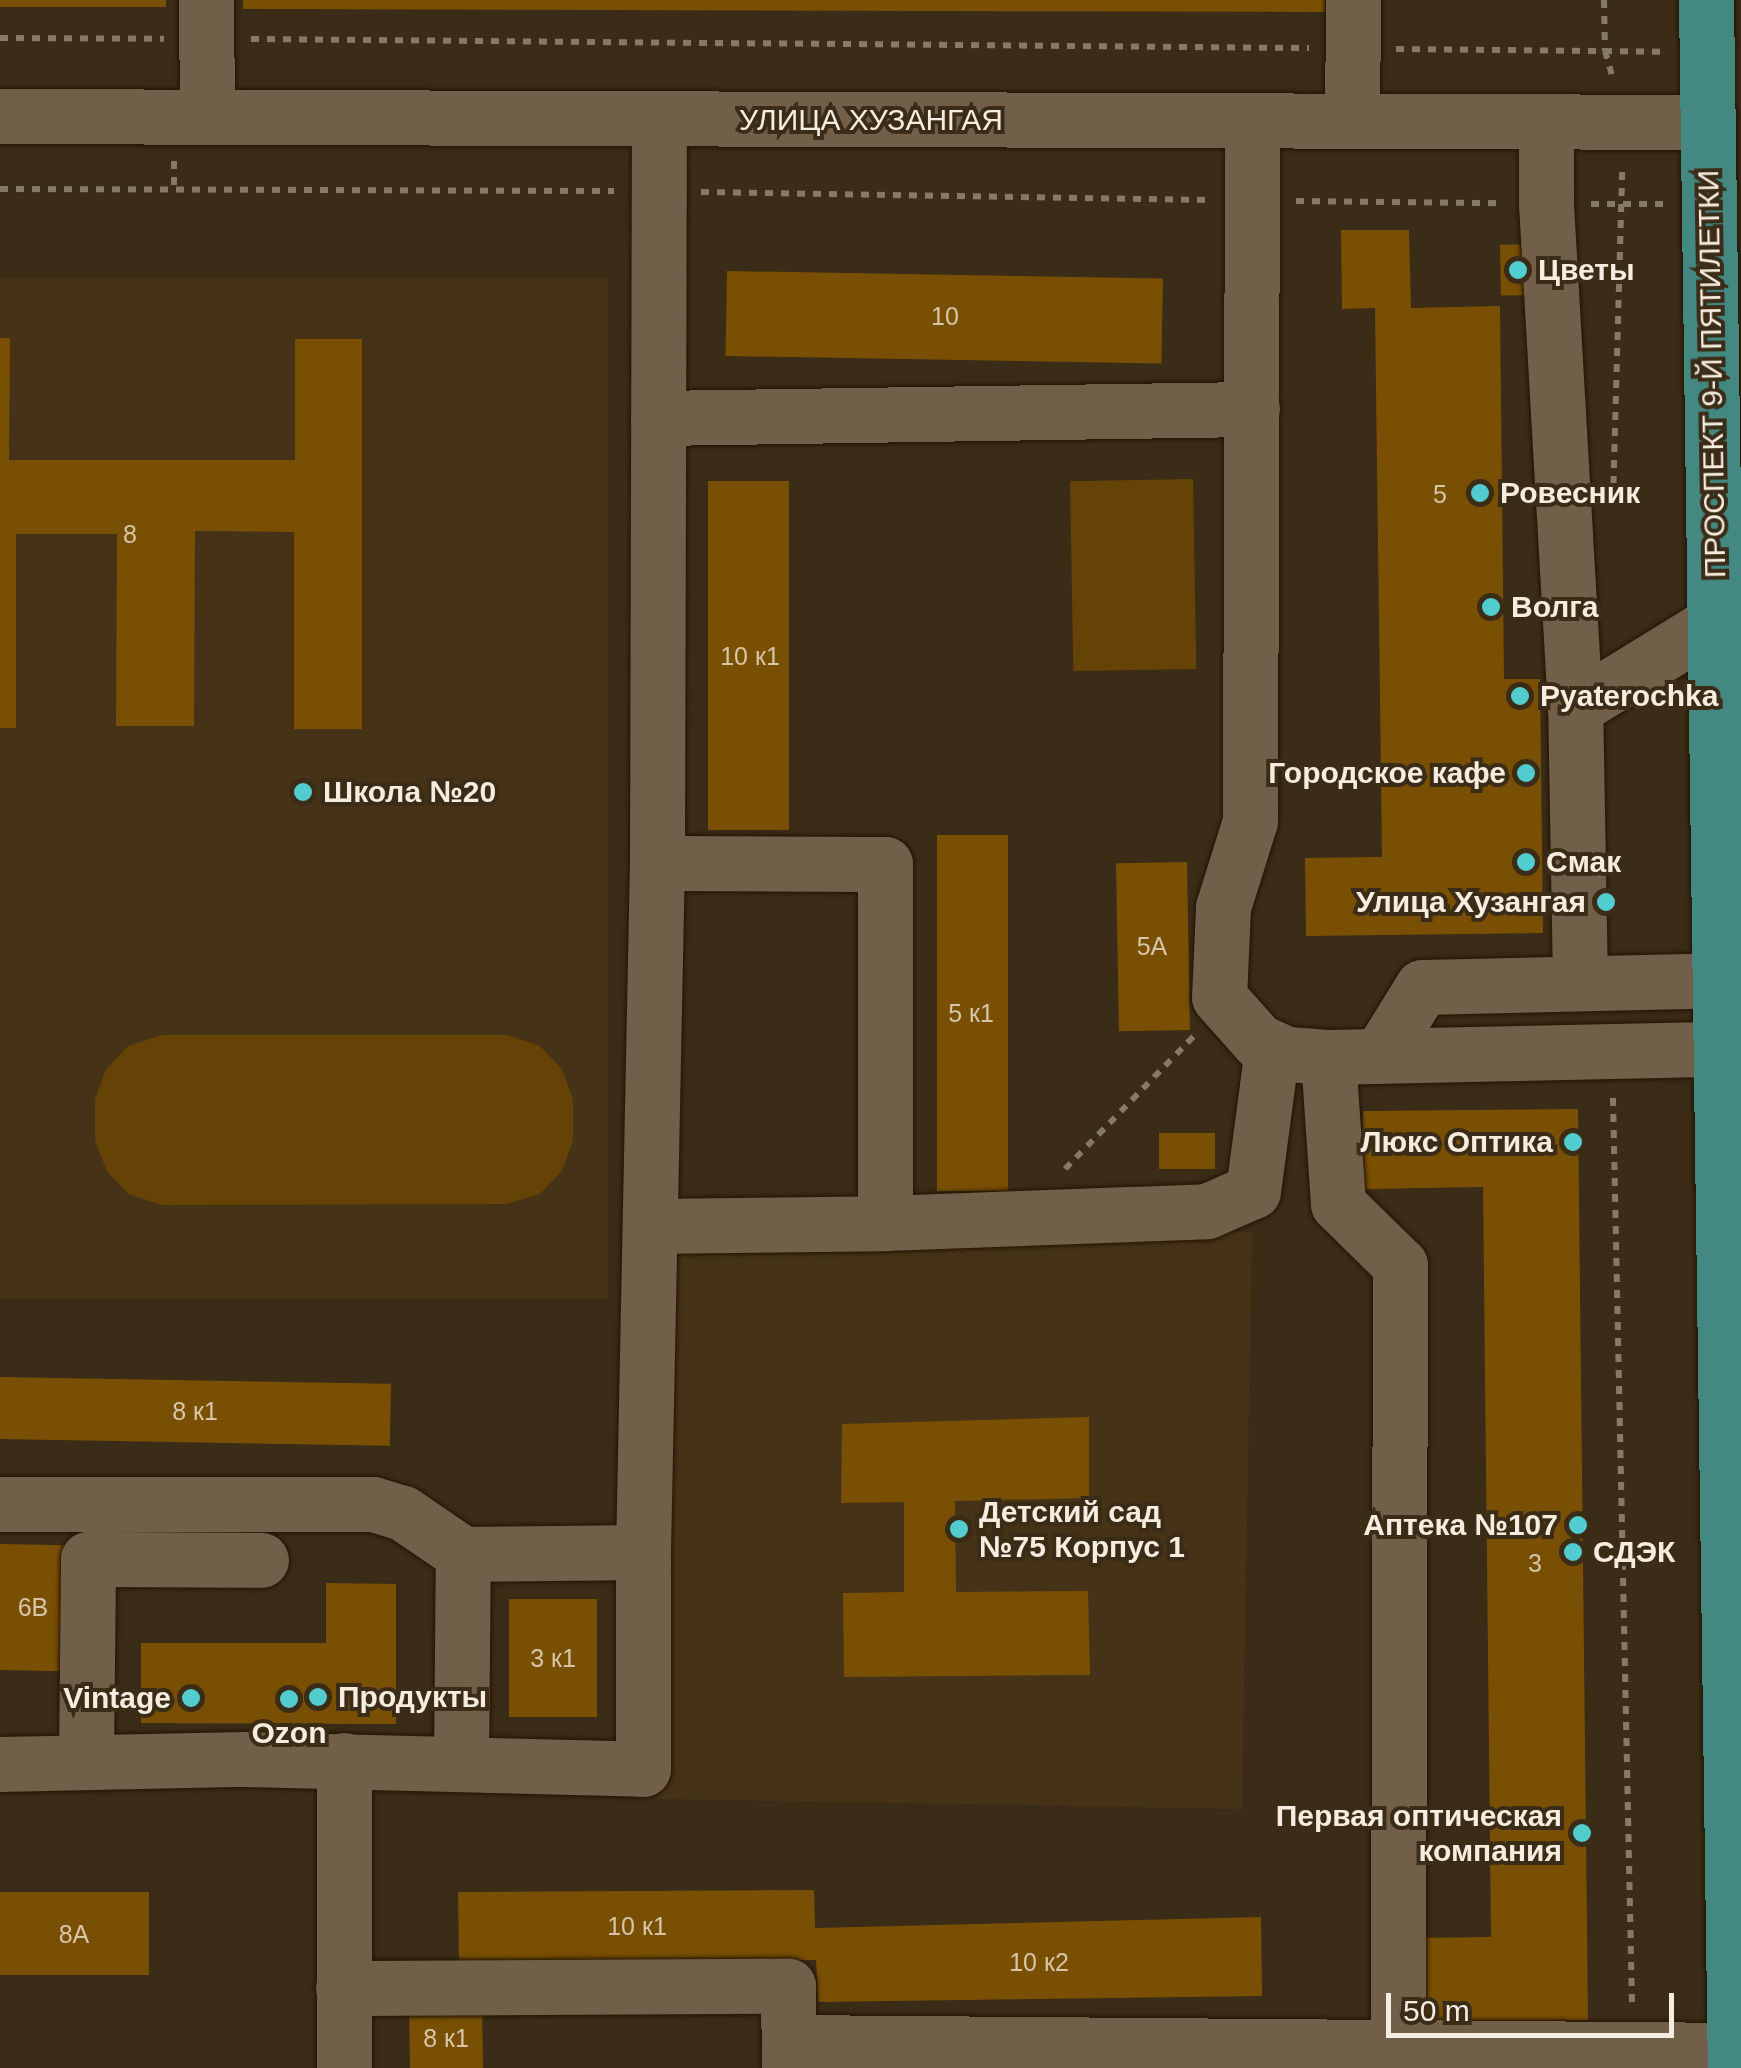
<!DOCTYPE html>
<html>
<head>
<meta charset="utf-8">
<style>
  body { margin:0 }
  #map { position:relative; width:1741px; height:2068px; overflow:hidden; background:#3b2c17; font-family:Helvetica,sans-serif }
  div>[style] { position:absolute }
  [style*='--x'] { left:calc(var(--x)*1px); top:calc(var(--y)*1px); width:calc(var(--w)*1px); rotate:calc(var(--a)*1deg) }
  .built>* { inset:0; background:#463317; transform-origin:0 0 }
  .green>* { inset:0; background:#654307; transform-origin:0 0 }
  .building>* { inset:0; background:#794f04; transform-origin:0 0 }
  .path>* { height:6px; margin-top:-3px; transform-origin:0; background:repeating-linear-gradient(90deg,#867967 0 8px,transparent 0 16px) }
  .roads { filter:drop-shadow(0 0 2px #221402) drop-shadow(0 0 2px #221402) }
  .minor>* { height:55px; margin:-27.5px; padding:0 27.5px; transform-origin:27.5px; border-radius:27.5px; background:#715f49 }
  .major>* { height:55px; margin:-27.5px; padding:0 27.5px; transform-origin:27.5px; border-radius:27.5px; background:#438881 }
  .dots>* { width:28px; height:28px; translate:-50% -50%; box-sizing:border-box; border:5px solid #3b2c17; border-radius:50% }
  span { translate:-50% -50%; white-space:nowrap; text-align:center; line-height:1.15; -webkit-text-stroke:8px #3b2c17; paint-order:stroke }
  .number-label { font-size:25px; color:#d7c5a8 }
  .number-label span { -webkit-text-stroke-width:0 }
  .street-label { font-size:30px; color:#f6ecdf }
  .poi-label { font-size:30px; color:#f6ecdf; font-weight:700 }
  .left { translate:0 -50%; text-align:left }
  .right { translate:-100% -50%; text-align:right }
  .scale { position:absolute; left:1386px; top:1993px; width:288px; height:45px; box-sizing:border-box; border:5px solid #f6ecdf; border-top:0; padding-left:12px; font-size:30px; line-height:35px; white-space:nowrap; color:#f6ecdf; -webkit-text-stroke:8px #3b2c17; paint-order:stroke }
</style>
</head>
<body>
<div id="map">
  <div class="built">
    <div style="left:0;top:279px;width:608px;height:1020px"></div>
    <div style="left:1252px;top:1232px;width:577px;height:585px;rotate:91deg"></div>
  </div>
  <div class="green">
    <div style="left:1193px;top:479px;width:190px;height:123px;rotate:89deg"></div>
    <div style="clip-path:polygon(162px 1035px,507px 1035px,540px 1046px,562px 1069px,573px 1099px,573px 1141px,562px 1171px,540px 1194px,506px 1204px,162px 1205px,128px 1194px,107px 1171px,95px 1141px,95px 1099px,106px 1069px,128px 1046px)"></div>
  </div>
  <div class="building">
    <div style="left:0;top:0;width:166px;height:7px"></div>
    <div style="clip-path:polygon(243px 0,1325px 0,1325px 12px,243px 9px)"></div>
    <div style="clip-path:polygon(1341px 230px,1409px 230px,1411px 308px,1500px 306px,1504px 679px,1540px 679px,1543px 933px,1306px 936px,1305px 858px,1382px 857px,1375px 308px,1342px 309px)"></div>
    <div style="left:1536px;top:244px;width:51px;height:36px;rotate:89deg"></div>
    <div style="left:727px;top:271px;width:436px;height:85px;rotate:1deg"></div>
    <div style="clip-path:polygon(0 338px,10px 338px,9px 460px,295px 460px,295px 339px,362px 339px,362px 729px,294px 729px,294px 532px,195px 531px,194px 726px,116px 726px,117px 534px,16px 534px,16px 728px,0 728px)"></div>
    <div style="left:789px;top:481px;width:349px;height:81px;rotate:90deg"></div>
    <div style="left:937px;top:835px;width:71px;height:356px"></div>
    <div style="left:1187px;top:862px;width:168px;height:71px;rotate:89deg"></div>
    <div style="clip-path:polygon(1578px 1109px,1588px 2020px,1417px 2022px,1417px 1938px,1491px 1937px,1483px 1187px,1364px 1189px,1363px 1111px)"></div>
    <div style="left:1215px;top:1133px;width:36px;height:56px;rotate:90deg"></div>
    <div style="left:0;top:1377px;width:391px;height:62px;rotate:1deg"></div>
    <div style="clip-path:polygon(1089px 1417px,1089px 1498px,955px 1501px,956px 1592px,1088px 1591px,1090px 1675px,844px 1677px,843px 1593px,904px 1592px,904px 1502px,841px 1503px,842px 1424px)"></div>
    <div style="left:0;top:1544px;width:68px;height:126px;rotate:1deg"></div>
    <div style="clip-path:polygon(326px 1583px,396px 1584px,396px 1724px,141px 1723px,141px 1643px,326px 1643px)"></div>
    <div style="left:597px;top:1599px;width:118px;height:88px;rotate:90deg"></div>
    <div style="clip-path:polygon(814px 1890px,815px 1928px,1261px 1917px,1262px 1996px,818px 2002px,816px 1960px,459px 1963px,458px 1892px)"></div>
    <div style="left:0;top:1892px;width:149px;height:83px"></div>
    <div style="left:482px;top:2007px;width:61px;height:73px;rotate:89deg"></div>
  </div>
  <div class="path">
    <div style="--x:1604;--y:0;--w:51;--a:88.9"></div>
    <div style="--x:1605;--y:51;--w:25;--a:74"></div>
    <div style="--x:0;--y:38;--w:164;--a:0.3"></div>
    <div style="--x:251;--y:39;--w:1058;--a:0.49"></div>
    <div style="--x:1396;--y:49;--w:268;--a:0.6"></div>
    <div style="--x:174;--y:161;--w:29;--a:90"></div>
    <div style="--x:0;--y:189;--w:614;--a:0.19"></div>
    <div style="--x:701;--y:192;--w:508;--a:0.9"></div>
    <div style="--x:1296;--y:201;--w:208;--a:0.6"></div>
    <div style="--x:1591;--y:204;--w:73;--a:0"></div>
    <div style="--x:1613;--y:500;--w:332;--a:-88.4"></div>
    <div style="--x:1613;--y:1098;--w:907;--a:88.8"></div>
    <div style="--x:1065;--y:1169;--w:188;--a:-45.9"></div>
  </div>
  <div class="roads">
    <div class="minor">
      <div style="--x:206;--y:0;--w:116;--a:89.5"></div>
      <div style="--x:0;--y:116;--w:1708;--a:0.2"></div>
      <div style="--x:1352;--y:121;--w:121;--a:-89.5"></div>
      <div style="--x:1546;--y:121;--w:83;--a:90"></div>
      <div style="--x:1546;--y:204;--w:505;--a:86.71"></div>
      <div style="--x:1252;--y:123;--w:698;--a:90.16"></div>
      <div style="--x:1250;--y:821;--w:90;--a:107.4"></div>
      <div style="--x:1223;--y:907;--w:90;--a:92.5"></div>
      <div style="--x:1219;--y:997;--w:59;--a:48.4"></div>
      <div style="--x:1258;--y:1041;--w:32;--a:24"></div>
      <div style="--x:1287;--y:1054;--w:41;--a:4.2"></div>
      <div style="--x:1328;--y:1057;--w:147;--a:86.1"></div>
      <div style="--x:1338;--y:1204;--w:87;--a:44.5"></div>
      <div style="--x:1400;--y:1265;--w:780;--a:90.15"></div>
      <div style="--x:658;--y:418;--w:594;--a:-0.87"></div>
      <div style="--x:657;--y:863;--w:228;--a:0.3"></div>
      <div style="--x:885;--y:864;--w:359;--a:90"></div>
      <div style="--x:885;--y:1223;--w:322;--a:-2.1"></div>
      <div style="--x:1207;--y:1211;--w:50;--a:-23.5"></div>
      <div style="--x:1253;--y:1191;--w:144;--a:-82.4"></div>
      <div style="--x:1580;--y:983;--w:275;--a:-91"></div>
      <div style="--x:1575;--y:708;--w:164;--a:-31.6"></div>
      <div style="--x:1380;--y:1055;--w:80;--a:-58.3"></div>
      <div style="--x:1422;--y:987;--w:298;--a:-1.3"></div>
      <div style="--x:1328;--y:1057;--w:392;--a:-1.2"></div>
      <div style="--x:650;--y:1226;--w:235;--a:-0.7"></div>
      <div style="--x:0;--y:1504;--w:373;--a:0"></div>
      <div style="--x:373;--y:1504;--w:31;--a:17"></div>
      <div style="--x:403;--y:1513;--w:73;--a:34.3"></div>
      <div style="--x:86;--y:1759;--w:200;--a:-89.4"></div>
      <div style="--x:88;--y:1559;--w:173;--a:0.3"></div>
      <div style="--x:344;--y:1760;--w:308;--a:90"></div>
      <div style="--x:0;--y:1764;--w:245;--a:-1.2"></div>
      <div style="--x:245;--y:1759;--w:398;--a:1.4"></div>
      <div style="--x:643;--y:1769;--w:217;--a:-90"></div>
      <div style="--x:643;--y:1552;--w:689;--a:-88.84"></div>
      <div style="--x:657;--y:863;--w:744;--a:-89.85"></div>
      <div style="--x:461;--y:1764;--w:210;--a:-89.5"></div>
      <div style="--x:463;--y:1554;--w:180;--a:-0.6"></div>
      <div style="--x:343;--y:1988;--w:445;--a:-0.3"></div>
      <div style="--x:788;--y:1986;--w:82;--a:89.3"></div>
      <div style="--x:789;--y:2042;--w:946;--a:0.48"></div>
    </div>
    <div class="major">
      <div style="--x:1706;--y:0;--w:2068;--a:89.2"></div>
    </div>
  </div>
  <div class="dots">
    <div style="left:1518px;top:270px;background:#52cdcf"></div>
    <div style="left:1480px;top:493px;background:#52cdcf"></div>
    <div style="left:1491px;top:607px;background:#52cdcf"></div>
    <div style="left:1520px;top:696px;background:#52cdcf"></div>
    <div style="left:1526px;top:773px;background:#52cdcf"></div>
    <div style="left:303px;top:792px;background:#52cdcf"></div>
    <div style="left:1526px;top:862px;background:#52cdcf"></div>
    <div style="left:1606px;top:902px;background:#52cdcf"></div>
    <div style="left:1573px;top:1142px;background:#52cdcf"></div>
    <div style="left:1578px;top:1525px;background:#52cdcf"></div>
    <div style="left:959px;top:1529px;background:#52cdcf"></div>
    <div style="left:1573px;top:1552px;background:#52cdcf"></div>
    <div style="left:318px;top:1697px;background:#52cdcf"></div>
    <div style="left:191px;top:1698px;background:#52cdcf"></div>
    <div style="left:289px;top:1699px;background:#52cdcf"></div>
    <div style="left:1582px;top:1833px;background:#52cdcf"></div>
  </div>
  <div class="number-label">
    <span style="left:945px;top:316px">10</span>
    <span style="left:1440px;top:494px">5</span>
    <span style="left:130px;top:534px">8</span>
    <span style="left:750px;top:656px">10 к1</span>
    <span style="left:1152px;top:946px">5А</span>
    <span style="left:971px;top:1013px">5 к1</span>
    <span style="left:195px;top:1411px">8 к1</span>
    <span style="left:1535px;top:1563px">3</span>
    <span style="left:33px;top:1607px">6В</span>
    <span style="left:553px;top:1658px">3 к1</span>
    <span style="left:637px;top:1926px">10 к1</span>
    <span style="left:74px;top:1934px">8А</span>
    <span style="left:1039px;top:1962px">10 к2</span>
    <span style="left:446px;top:2038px">8 к1</span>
  </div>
  <div class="street-label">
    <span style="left:871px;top:120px">УЛИЦА ХУЗАНГАЯ</span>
    <span style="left:1712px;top:374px;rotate:-91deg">ПРОСПЕКТ 9-Й ПЯТИЛЕТКИ</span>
  </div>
  <div class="poi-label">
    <span class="left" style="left:1538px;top:270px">Цветы</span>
    <span class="left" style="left:1500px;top:493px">Ровесник</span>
    <span class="left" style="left:1511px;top:607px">Волга</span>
    <span class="left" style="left:1540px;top:696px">Pyaterochka</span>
    <span class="right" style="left:1506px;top:773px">Городское кафе</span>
    <span class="left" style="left:323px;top:792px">Школа №20</span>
    <span class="left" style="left:1546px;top:862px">Смак</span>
    <span class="right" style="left:1586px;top:902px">Улица Хузангая</span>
    <span class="right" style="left:1553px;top:1142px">Люкс Оптика</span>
    <span class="left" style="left:979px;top:1529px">Детский сад<br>№75 Корпус 1</span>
    <span class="right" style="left:1558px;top:1525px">Аптека №107</span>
    <span class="left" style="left:1593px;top:1552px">СДЭК</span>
    <span class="left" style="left:338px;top:1697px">Продукты</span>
    <span class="right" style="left:171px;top:1698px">Vintage</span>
    <span style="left:289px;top:1733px">Ozon</span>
    <span class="right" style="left:1562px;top:1833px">Первая оптическая<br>компания</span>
  </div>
  <div class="scale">50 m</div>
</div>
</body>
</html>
